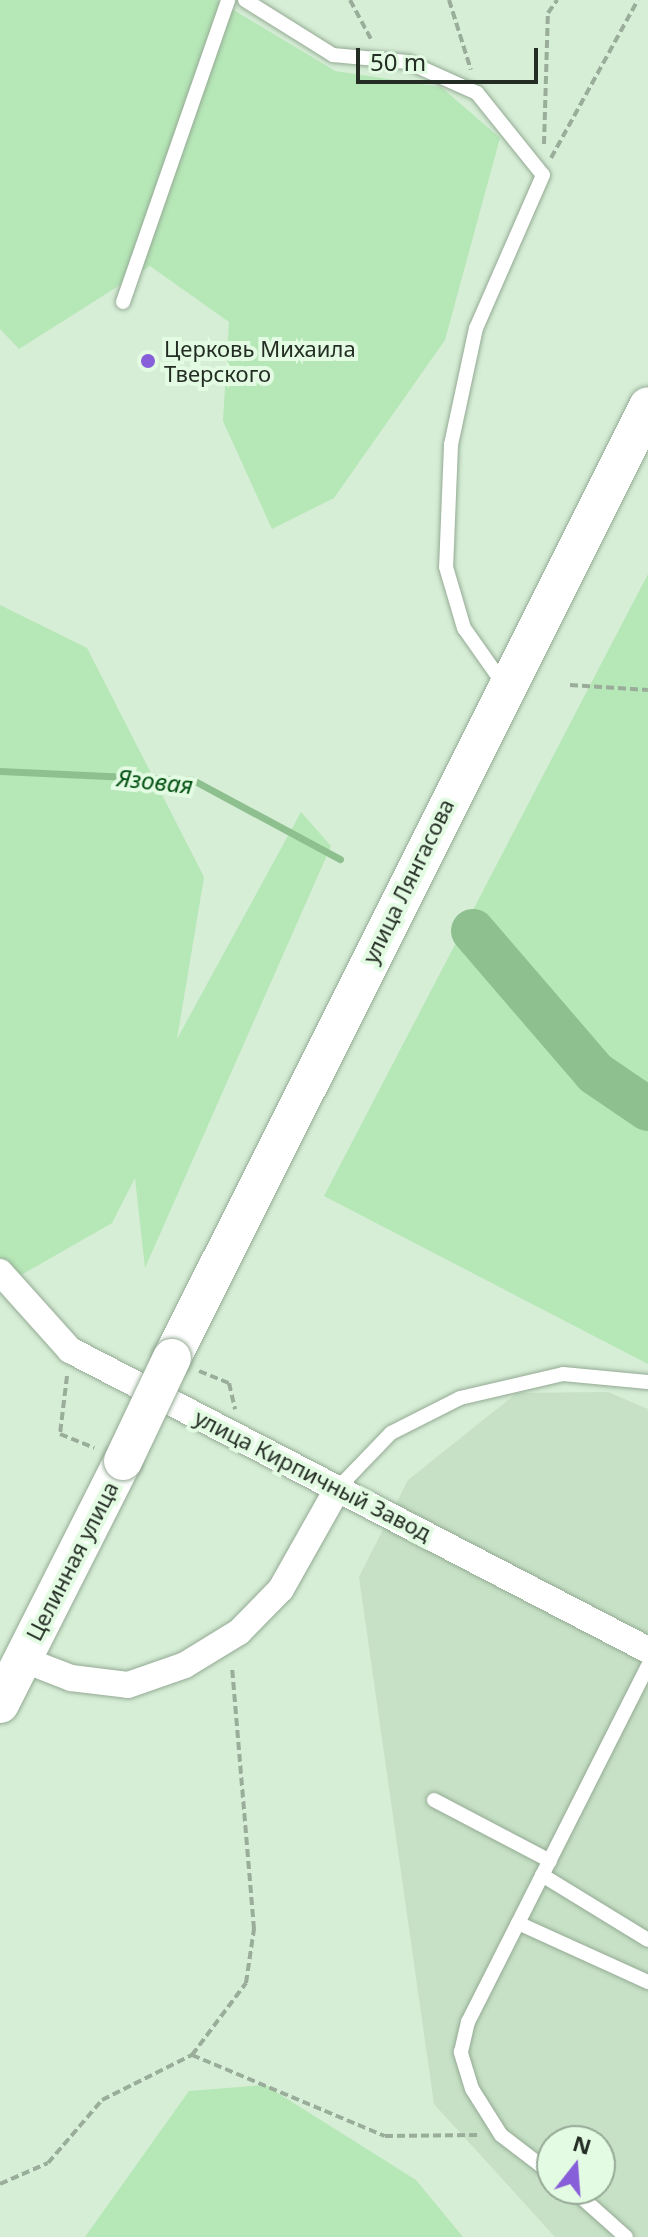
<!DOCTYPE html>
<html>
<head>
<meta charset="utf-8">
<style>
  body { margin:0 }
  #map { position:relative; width:648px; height:2237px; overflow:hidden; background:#d6edd6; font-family:"Noto Sans",sans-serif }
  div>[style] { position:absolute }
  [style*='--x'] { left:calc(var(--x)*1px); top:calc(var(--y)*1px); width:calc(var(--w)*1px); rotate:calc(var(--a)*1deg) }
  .built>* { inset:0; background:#c6e1c6 }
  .green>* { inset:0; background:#b6e7b7 }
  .stream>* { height:7px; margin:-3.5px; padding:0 3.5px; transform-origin:3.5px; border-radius:3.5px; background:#8ec08f }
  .river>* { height:44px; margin:-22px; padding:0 22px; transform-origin:22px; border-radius:22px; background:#8ec08f }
  .path>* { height:4px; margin-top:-2px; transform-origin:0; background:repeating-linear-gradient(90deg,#9aad9a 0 8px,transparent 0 12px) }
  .roads { filter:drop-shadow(0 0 2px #94aa94) drop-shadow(0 0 2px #94aa94) }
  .service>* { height:14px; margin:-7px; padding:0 7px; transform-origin:7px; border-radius:7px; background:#fff }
  .minor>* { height:26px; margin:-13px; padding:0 13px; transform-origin:13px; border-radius:13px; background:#fff }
  .secondary>* { height:38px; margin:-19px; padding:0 19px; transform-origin:19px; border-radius:19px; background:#fff }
  .bridges { filter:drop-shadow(0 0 2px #94aa94) drop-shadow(0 0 2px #94aa94) }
  .secondary-bridge>* { height:38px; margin:-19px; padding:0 19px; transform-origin:19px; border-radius:19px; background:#fff }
  .dots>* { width:22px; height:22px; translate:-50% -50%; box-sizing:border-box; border:4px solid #e3fbe3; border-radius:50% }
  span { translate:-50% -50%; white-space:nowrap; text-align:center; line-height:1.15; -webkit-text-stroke:8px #e3fbe3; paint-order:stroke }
  .poi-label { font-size:22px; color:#242d24 }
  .left { translate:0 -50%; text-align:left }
  .street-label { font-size:22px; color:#242d24 }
  .water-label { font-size:24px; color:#045113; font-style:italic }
  .north { position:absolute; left:536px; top:2125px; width:80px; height:80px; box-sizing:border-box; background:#e3fbe3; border:2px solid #97a997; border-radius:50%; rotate:17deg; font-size:22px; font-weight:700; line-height:32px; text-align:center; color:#242d24 }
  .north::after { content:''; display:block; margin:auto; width:28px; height:36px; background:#865fd9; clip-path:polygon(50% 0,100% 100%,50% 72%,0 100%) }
  .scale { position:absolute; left:356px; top:48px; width:182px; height:36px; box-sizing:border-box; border:4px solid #242d24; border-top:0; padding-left:10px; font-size:24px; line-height:28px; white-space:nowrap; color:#242d24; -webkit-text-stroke:6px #e3fbe3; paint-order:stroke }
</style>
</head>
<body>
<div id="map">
  <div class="built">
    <div style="clip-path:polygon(evenodd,608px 1392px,648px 1409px,648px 2237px,555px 2237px,434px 2104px,359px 1577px,408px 1480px,517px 1393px,608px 1392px,552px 2141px,600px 2141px,600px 2189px,552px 2189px,552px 2141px)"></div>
  </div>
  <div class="green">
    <div style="clip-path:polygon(0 0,217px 0,335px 71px,441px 87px,500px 138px,445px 340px,334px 498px,272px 529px,223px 421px,229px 322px,150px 266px,19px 349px,0 329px)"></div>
    <div style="clip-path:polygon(648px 574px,648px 1364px,324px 1196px)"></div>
    <div style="clip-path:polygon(0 605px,87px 648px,204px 877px,177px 1039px,301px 812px,331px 846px,145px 1268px,135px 1178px,112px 1223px,0 1287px)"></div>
    <div style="clip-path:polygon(265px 2085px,416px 2180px,463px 2237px,85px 2237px,189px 2091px)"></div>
  </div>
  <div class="stream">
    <div style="--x:0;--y:771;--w:193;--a:2.7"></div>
    <div style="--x:193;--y:780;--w:167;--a:28.3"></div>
  </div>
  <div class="river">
    <div style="--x:473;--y:931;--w:187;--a:49.3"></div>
    <div style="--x:595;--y:1073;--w:64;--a:34.2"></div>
  </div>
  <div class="path">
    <div style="--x:350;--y:0;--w:47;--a:61.8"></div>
    <div style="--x:449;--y:0;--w:73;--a:72.6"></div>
    <div style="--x:544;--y:144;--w:131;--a:-88.3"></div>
    <div style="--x:548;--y:13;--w:16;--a:-55"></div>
    <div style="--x:551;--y:158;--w:180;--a:-61.2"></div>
    <div style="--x:570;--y:685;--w:78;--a:3.7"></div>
    <div style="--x:199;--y:1371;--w:32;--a:22"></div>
    <div style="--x:229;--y:1383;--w:27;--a:77"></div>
    <div style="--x:67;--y:1376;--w:58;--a:96.9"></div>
    <div style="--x:60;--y:1434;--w:37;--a:22"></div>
    <div style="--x:192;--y:2055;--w:209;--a:22.8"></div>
    <div style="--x:385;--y:2136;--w:92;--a:-0.6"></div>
    <div style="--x:0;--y:2184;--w:52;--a:-23.6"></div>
    <div style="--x:48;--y:2163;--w:83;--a:-49.4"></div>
    <div style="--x:102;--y:2100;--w:101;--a:-26.6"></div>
    <div style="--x:192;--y:2055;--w:90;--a:-53.1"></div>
    <div style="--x:246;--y:1983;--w:55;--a:-81.6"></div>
    <div style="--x:254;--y:1929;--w:263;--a:-94.8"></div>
  </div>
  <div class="roads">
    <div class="service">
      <div style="--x:245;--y:0;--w:104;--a:32"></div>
      <div style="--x:333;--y:55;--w:75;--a:5.3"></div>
      <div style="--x:408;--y:62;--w:76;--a:24.2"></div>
      <div style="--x:477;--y:93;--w:105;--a:51.2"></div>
      <div style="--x:543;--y:175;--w:167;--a:113.6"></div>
      <div style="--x:476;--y:328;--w:120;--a:102.1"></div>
      <div style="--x:451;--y:445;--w:122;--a:92.3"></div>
      <div style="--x:446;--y:567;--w:64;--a:73.6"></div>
      <div style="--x:464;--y:628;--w:70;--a:54.9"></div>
      <div style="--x:123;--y:302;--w:320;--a:-70.8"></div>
      <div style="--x:338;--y:1488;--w:76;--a:-46.1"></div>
      <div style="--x:391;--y:1433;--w:77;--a:-26.9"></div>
      <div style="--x:460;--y:1398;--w:106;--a:-13.1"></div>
      <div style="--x:563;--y:1374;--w:85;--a:5.4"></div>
      <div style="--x:434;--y:1800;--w:131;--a:27.7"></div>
      <div style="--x:542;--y:1875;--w:124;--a:31.5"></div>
      <div style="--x:518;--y:1923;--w:143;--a:24.4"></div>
      <div style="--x:552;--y:2174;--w:64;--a:-142.6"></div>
      <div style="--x:501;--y:2135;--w:54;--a:-122.2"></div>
      <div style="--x:472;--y:2089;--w:39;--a:-107"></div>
      <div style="--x:461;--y:2052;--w:31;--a:-77"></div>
      <div style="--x:468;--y:2022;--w:399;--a:-63.2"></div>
      <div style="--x:572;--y:2189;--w:72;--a:41.6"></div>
    </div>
    <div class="minor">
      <div style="--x:0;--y:1272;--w:105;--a:48.1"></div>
      <div style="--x:70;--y:1350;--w:651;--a:27.43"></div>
      <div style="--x:22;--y:1659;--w:53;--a:21.2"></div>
      <div style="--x:71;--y:1678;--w:57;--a:7"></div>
      <div style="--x:128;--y:1685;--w:60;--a:-19.3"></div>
      <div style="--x:185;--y:1665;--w:63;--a:-31.4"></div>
      <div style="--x:239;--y:1632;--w:60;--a:-45.7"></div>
      <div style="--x:281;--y:1589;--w:116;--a:-60.6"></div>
    </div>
    <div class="secondary">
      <div style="--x:172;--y:1358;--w:1064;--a:-63.43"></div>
      <div style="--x:0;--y:1704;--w:272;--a:-63.2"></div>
    </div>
  </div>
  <div class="bridges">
    <div class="secondary-bridge">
      <div style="--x:123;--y:1461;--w:114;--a:-64.6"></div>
    </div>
  </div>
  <div class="dots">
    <div style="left:148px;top:361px;background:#865fd9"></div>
  </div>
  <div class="poi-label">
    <span class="left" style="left:164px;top:361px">Церковь Михаила<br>Тверского</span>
  </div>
  <div class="street-label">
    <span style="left:408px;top:881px;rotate:-64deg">улица Лянгасова</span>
    <span style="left:313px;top:1475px;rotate:27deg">улица Кирпичный Завод</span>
    <span style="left:72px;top:1561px;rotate:-63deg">Целинная улица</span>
  </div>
  <div class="water-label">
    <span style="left:155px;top:781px;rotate:6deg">Язовая</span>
  </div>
  <div class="north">N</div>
  <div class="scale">50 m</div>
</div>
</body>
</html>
